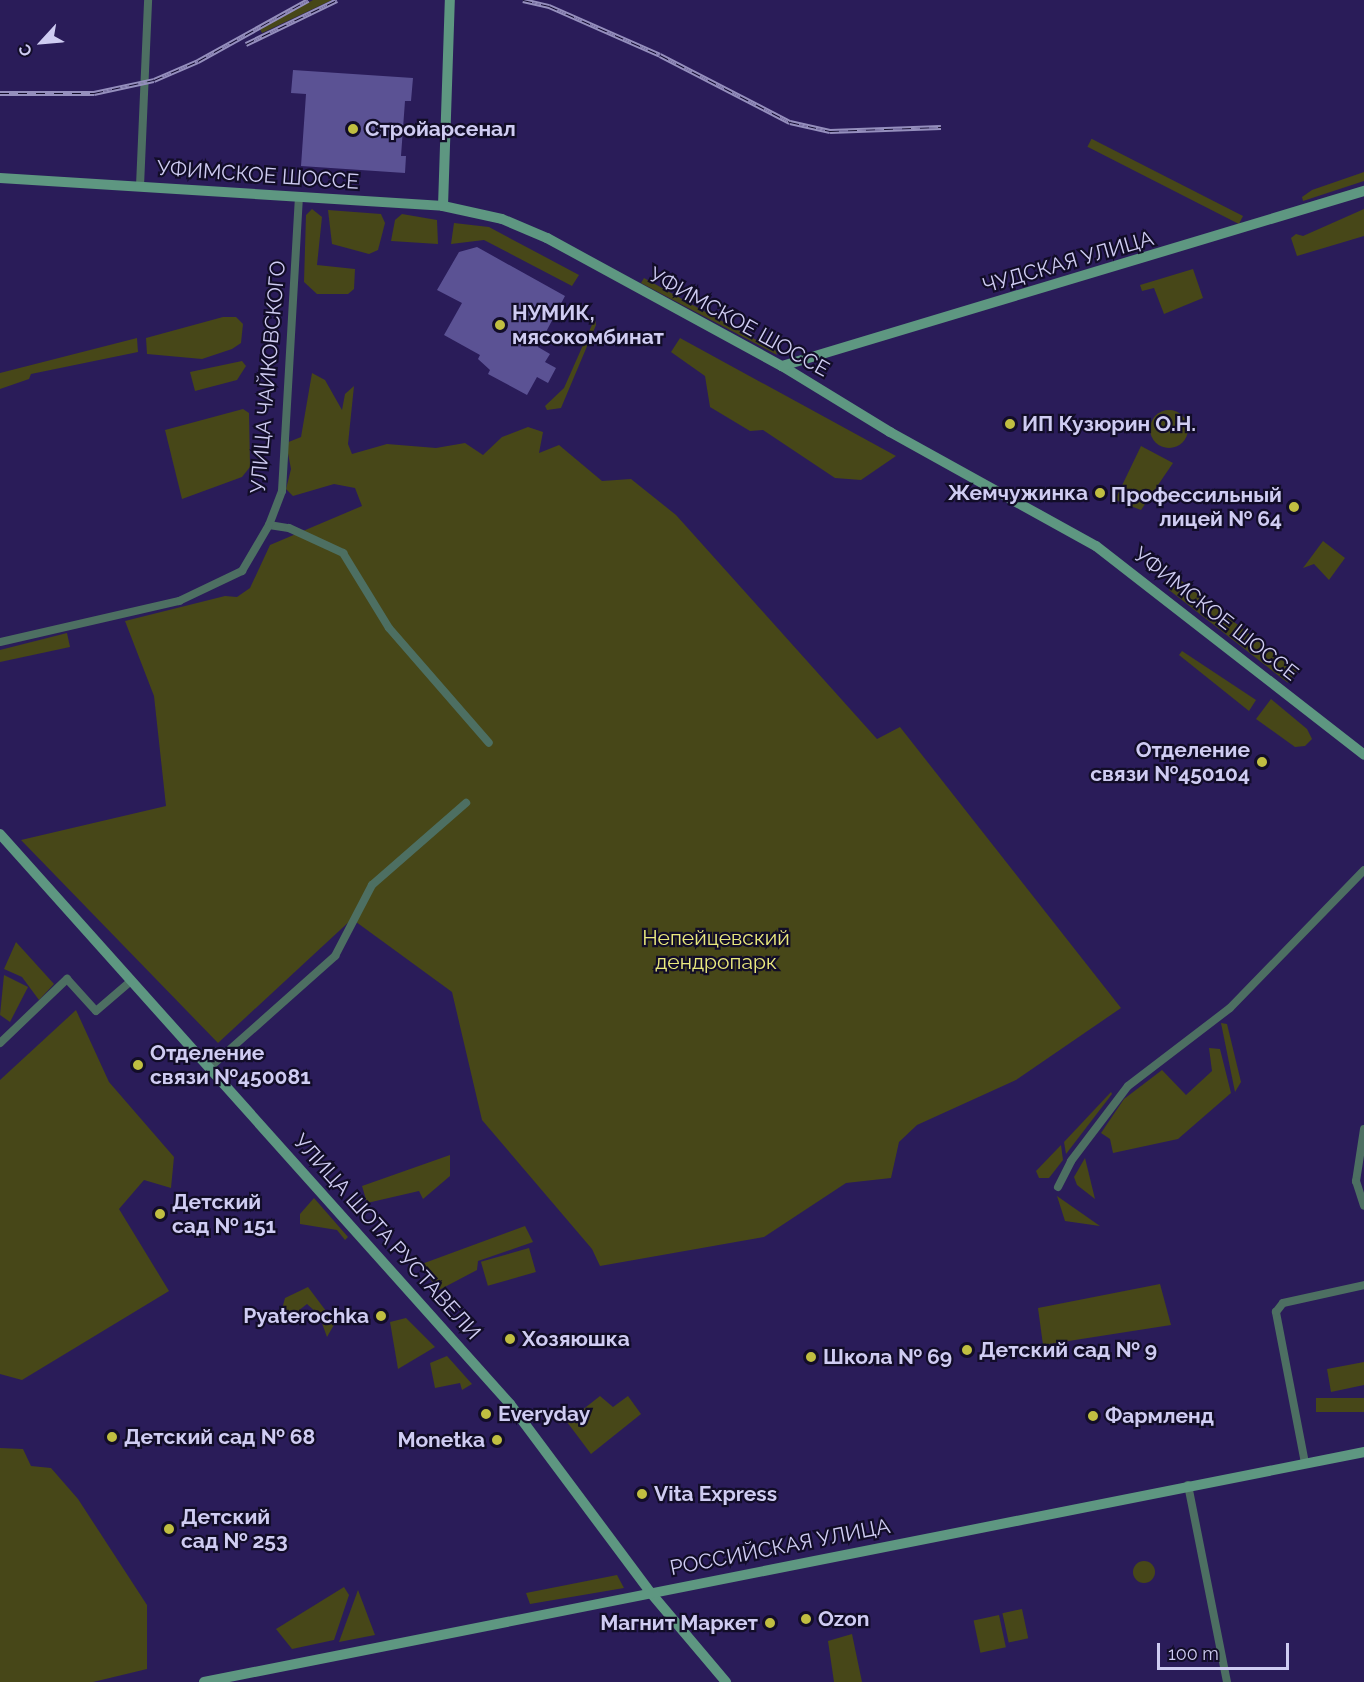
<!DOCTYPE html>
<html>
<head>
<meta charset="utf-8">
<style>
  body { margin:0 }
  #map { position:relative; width:1364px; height:1682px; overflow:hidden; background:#2a1c59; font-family:Raleway,sans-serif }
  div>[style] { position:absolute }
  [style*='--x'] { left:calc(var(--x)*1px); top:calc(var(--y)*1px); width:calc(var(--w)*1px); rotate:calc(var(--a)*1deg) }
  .green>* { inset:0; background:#474718; transform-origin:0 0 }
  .round { border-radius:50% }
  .building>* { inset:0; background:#5b5294 }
  .street>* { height:8px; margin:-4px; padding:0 4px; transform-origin:4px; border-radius:4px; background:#4d6f62 }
  .secondary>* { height:10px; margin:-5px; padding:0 5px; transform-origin:5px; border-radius:5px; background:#5e9781 }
  .rail>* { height:5px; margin-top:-2.5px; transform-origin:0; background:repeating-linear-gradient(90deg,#120d28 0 9px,#958fbd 0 18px); box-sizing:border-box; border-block:2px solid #958fbd }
  .dots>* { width:16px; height:16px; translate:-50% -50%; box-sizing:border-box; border:3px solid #120d28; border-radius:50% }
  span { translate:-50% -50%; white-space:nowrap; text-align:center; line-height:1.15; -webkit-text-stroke:4.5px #120d28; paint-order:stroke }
  .poi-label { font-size:21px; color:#cfccf2; font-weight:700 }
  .left { translate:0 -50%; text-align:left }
  .right { translate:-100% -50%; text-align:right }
  .street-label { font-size:21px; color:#cfccf2 }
  .park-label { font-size:21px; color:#eae97e }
  .north { position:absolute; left:12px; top:12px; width:60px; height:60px; -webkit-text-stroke:4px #120d28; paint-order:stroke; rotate:244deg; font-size:16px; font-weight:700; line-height:24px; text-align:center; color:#cfccf2 }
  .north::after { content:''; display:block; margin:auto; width:21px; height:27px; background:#cfccf2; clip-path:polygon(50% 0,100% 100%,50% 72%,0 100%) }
  .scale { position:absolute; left:1157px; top:1643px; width:132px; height:27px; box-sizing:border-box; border:3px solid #cfccf2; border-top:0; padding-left:8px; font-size:18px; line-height:21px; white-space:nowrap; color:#cfccf2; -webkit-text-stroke:4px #120d28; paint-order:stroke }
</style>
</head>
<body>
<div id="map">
  <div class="green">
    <div style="clip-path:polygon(313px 0,332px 0,262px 33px,260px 29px)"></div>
    <div style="clip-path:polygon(1364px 172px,1364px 181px,1303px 201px,1302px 197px,1312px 190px)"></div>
    <div style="clip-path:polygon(312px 209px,322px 217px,317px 265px,355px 269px,354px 289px,348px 294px,317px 294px,304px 282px,306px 215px)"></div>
    <div style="clip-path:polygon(1364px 209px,1364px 236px,1297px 256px,1291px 238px,1296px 234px,1303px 236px)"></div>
    <div style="clip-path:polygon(328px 210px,381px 214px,385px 223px,378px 250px,369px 254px,332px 244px)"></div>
    <div style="clip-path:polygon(402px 214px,437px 220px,438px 244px,391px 241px,395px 220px)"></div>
    <div style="left:1243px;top:216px;width:9px;height:170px;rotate:117deg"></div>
    <div style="clip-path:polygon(454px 223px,489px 227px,579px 275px,572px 286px,484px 240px,451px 244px)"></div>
    <div style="clip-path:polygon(1193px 269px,1203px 298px,1164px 314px,1154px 288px,1142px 291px,1140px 285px)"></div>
    <div style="clip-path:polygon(644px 278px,776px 351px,777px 355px,641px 283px)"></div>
    <div style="clip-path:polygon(223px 317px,236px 317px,243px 324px,241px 343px,232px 349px,202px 359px,147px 354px,146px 338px)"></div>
    <div style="clip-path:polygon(595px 318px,596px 325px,561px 408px,547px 410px,545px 406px,564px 388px)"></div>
    <div style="clip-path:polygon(137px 338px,138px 352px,31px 374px,29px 379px,0 389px,0 373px)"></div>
    <div style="clip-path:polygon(680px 338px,896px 456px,861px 480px,835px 478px,763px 430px,750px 431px,710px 407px,705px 376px,671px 352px)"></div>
    <div style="clip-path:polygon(242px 361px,246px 366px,237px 380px,195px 391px,190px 372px)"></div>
    <div style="clip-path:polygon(312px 373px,325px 380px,342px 410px,345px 394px,354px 386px,348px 444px,352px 454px,387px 444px,436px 448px,465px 443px,483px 455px,502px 437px,528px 427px,543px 432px,539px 453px,559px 445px,602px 481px,631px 479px,676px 515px,877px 739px,900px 727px,1121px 1008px,1016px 1080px,917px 1125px,899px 1142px,891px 1178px,846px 1183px,764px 1237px,600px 1266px,592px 1249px,482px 1120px,452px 992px,352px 919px,218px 1043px,21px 840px,166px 806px,154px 696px,125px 621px,225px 596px,237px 597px,250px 588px,270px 545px,362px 506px,355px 488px,334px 484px,293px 496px,286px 489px,291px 469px,286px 443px,301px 437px)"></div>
    <div style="clip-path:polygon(243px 409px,249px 413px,250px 467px,242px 477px,182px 499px,165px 430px)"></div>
    <div class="round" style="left:1150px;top:410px;width:38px;height:38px"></div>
    <div style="clip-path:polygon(1141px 446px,1173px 463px,1141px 510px,1115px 500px)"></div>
    <div style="clip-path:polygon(1323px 541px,1345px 558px,1329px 580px,1314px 564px,1303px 568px)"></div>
    <div style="left:1178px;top:578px;width:151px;height:15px;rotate:38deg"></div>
    <div style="clip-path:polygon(67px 633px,70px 647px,0 662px,0 650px)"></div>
    <div style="clip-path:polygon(1182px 651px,1256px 700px,1249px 711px,1179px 655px)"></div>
    <div style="clip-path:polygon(1271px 699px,1307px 729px,1312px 739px,1305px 746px,1295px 747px,1256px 719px)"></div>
    <div style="clip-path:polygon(16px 942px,54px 984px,39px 1000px,22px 977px,4px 969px)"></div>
    <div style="clip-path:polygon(4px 975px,28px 987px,10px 1022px,0 1015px)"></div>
    <div style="clip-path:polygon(76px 1010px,109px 1082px,174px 1157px,171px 1188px,144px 1180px,119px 1209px,169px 1291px,22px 1380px,0 1374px,0 1080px)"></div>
    <div style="clip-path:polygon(1221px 1023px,1227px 1024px,1241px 1082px,1235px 1092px)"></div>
    <div style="clip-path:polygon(1209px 1048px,1220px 1049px,1231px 1093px,1178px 1139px,1113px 1153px,1110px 1139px,1101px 1133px,1124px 1099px,1162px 1070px,1186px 1095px,1212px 1071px)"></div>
    <div style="clip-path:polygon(1111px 1092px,1112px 1094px,1066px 1154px,1064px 1142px)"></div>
    <div style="clip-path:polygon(1061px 1145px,1063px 1160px,1049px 1178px,1039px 1178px,1036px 1171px)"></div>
    <div style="clip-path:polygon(450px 1155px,450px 1176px,423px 1199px,419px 1191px,367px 1203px,362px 1186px)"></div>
    <div style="clip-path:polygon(1085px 1158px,1095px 1199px,1077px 1185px,1074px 1177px)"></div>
    <div style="clip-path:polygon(1057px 1196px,1100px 1226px,1065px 1221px)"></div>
    <div style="clip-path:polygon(314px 1198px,348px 1237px,345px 1240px,337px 1230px,300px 1224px,300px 1214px)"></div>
    <div style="clip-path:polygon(525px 1226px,533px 1242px,478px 1261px,477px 1270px,439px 1290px,419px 1265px)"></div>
    <div style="left:529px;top:1248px;width:25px;height:50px;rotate:74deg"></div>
    <div style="clip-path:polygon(1160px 1284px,1171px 1325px,1043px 1345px,1038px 1308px)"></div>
    <div style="clip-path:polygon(308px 1287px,335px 1323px,327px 1337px,319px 1315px,307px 1304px,289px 1318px,282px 1309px,285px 1298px)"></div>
    <div style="clip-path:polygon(406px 1318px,435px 1347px,398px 1369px,390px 1322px)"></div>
    <div style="clip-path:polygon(447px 1356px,472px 1384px,462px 1390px,460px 1383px,435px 1388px,430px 1363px)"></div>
    <div style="clip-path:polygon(1364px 1362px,1364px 1385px,1331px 1392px,1327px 1369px)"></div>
    <div style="clip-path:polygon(600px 1396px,613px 1407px,628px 1396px,641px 1414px,591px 1454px,567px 1422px)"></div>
    <div style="left:1364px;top:1398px;width:14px;height:48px;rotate:90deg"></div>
    <div style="clip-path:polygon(0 1448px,23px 1449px,31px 1466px,51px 1468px,78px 1499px,147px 1605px,147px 1669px,93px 1682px,0 1682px)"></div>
    <div class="round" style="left:1133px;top:1561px;width:22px;height:22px"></div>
    <div style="clip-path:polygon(617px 1575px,624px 1588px,530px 1604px,526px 1593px)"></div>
    <div style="clip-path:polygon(344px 1587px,349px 1595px,334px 1640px,292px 1649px,276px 1629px)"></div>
    <div style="clip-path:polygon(358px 1590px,375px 1635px,339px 1642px)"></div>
    <div style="left:1022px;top:1609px;width:30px;height:20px;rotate:78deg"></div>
    <div style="left:999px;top:1615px;width:33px;height:26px;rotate:78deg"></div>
    <div style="clip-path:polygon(852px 1634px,862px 1682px,834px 1682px,828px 1641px)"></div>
  </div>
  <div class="building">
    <div style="clip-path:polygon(293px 70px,413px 78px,411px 101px,405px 101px,401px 156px,406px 156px,405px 173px,301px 166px,306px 94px,291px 93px)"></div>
    <div style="clip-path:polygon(477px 247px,565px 296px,538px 347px,550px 354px,545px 362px,556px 368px,548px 383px,537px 377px,527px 395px,488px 374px,490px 370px,478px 359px,480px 355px,444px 335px,462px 303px,437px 290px,459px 252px)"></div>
  </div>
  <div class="street">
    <div style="--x:140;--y:186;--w:186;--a:-87.5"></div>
    <div style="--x:269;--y:525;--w:20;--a:9"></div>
    <div style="--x:289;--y:528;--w:60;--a:24.8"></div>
    <div style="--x:343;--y:553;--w:88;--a:58.5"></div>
    <div style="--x:389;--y:628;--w:152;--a:49"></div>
    <div style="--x:0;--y:642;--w:184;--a:-12.9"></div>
    <div style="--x:179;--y:601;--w:70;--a:-25.5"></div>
    <div style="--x:242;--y:571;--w:53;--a:-59.6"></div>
    <div style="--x:269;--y:525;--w:36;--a:-69"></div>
    <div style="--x:282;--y:491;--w:294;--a:-86.7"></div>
    <div style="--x:0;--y:1043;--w:93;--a:-43.7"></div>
    <div style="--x:67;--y:979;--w:43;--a:47.8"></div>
    <div style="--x:96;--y:1011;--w:46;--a:-40.6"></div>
    <div style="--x:209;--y:1068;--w:169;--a:-41.6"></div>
    <div style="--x:335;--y:956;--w:80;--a:-62.5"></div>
    <div style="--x:372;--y:885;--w:125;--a:-41.1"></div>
    <div style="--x:1364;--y:1129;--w:53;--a:98.7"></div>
    <div style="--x:1356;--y:1181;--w:26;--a:72"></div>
    <div style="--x:1058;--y:1187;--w:29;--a:-63"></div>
    <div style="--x:1071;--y:1161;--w:94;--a:-52.8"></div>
    <div style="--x:1128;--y:1086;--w:128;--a:-37.4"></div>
    <div style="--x:1230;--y:1008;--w:192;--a:-45.8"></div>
    <div style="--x:1305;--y:1463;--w:154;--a:-100.9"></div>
    <div style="--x:1276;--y:1312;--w:11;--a:-52"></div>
    <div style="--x:1283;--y:1303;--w:83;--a:-12.5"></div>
    <div style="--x:1188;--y:1485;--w:201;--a:78.8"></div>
  </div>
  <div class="secondary">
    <div style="--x:0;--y:178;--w:444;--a:3.6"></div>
    <div style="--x:443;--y:206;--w:60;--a:12.4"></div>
    <div style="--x:502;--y:219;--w:49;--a:22.9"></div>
    <div style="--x:547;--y:238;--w:268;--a:28.6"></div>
    <div style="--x:782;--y:366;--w:127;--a:31.4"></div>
    <div style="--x:890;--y:432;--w:235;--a:29"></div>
    <div style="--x:1096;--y:546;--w:340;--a:37.9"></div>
    <div style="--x:443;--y:206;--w:206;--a:-88.1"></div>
    <div style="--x:782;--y:366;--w:608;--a:-16.74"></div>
    <div style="--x:0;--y:834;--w:765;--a:48.18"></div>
    <div style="--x:510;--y:1404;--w:234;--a:53.3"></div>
    <div style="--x:650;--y:1592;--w:118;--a:49.8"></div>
    <div style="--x:204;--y:1682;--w:1183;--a:-11.21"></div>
  </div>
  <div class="rail">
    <div style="--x:523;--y:0;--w:27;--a:13"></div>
    <div style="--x:549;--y:6;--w:121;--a:23.8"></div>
    <div style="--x:660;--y:55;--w:146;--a:27.3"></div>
    <div style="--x:790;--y:122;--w:41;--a:12.7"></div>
    <div style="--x:830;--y:131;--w:111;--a:-2.1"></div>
    <div style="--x:246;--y:44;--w:101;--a:-25.8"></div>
    <div style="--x:0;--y:93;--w:94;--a:0"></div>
    <div style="--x:94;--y:93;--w:61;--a:-12.2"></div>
    <div style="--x:154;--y:80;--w:48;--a:-23.4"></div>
    <div style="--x:198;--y:61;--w:126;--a:-29"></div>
  </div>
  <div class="dots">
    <div style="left:353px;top:129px;background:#c0be41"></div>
    <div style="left:500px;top:325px;background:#c0be41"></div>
    <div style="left:1010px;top:424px;background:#c0be41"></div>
    <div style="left:1100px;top:493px;background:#c0be41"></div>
    <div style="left:1294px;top:507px;background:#c0be41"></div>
    <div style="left:1262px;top:762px;background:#c0be41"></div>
    <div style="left:138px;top:1065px;background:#c0be41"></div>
    <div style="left:160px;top:1214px;background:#c0be41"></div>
    <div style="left:381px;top:1316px;background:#c0be41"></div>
    <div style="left:510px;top:1339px;background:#c0be41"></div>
    <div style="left:967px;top:1350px;background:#c0be41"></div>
    <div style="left:811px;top:1357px;background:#c0be41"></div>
    <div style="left:486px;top:1414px;background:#c0be41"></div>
    <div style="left:1093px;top:1416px;background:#c0be41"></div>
    <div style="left:112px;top:1437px;background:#c0be41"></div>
    <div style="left:497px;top:1440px;background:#c0be41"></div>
    <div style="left:642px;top:1494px;background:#c0be41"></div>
    <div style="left:169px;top:1529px;background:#c0be41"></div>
    <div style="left:806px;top:1619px;background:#c0be41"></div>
    <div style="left:770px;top:1623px;background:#c0be41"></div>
  </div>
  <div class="poi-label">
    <span class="left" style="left:365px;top:129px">Стройарсенал</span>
    <span class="left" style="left:512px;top:325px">НУМИК,<br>мясокомбинат</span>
    <span class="left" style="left:1022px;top:424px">ИП Кузюрин О.Н.</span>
    <span class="right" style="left:1088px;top:493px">Жемчужинка</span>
    <span class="right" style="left:1282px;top:507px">Профессильный<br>лицей № 64</span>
    <span class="right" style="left:1250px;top:762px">Отделение<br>связи №450104</span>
    <span class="left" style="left:150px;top:1065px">Отделение<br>связи №450081</span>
    <span class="left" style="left:172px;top:1214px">Детский<br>сад № 151</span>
    <span class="right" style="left:369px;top:1316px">Pyaterochka</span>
    <span class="left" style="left:522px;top:1339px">Хозяюшка</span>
    <span class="left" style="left:979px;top:1350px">Детский сад № 9</span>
    <span class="left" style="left:823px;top:1357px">Школа № 69</span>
    <span class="left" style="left:498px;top:1414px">Everyday</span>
    <span class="left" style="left:1105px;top:1416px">Фармленд</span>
    <span class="left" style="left:124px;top:1437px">Детский сад № 68</span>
    <span class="right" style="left:485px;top:1440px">Monetka</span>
    <span class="left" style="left:654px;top:1494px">Vita Express</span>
    <span class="left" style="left:181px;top:1529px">Детский<br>сад № 253</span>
    <span class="left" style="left:818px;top:1619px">Ozon</span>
    <span class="right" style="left:758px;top:1623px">Магнит Маркет</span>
  </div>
  <div class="street-label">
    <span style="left:258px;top:175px;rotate:4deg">УФИМСКОЕ ШОССЕ</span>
    <span style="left:1068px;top:262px;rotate:-16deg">ЧУДСКАЯ УЛИЦА</span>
    <span style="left:739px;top:322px;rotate:29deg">УФИМСКОЕ ШОССЕ</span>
    <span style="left:268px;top:377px;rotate:-85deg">УЛИЦА ЧАЙКОВСКОГО</span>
    <span style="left:1216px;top:614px;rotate:38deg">УФИМСКОЕ ШОССЕ</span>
    <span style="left:387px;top:1237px;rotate:48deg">УЛИЦА ШОТА РУСТАВЕЛИ</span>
    <span style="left:780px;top:1547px;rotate:-11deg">РОССИЙСКАЯ УЛИЦА</span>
  </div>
  <div class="park-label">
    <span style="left:716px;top:950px">Непейцевский<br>дендропарк</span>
  </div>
  <div class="north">С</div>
  <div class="scale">100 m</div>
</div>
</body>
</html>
